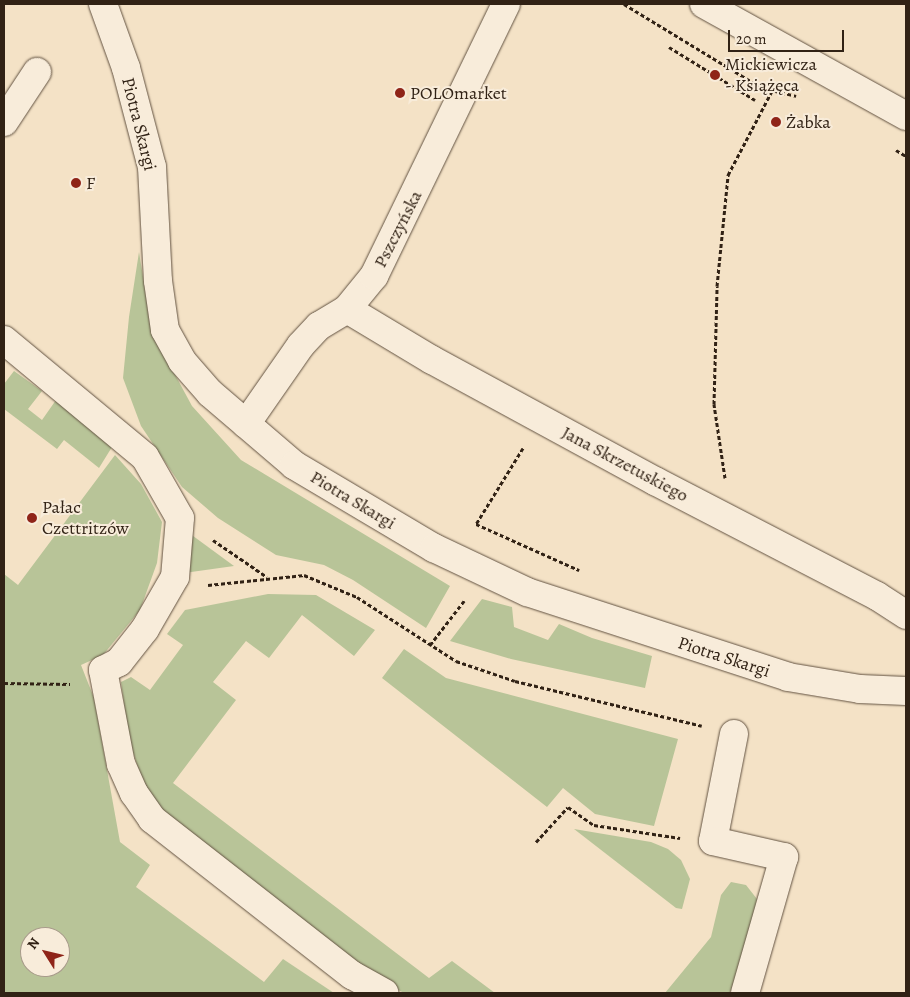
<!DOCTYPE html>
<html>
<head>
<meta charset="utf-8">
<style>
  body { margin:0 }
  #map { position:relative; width:910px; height:997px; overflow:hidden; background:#f4e2c6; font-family:Alegreya,serif }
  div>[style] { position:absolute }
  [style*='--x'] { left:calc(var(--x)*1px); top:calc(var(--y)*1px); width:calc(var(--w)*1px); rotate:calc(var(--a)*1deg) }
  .green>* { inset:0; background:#b8c498 }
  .path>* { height:3px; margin-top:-1.5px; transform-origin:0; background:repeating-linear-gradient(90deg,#312215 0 4px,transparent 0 6.5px) }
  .roads { filter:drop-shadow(0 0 1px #625241) drop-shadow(0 0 1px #625241) }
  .minor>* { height:28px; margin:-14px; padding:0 14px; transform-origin:14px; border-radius:14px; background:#f8ecda }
  .dots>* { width:14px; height:14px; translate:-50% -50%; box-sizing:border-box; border:2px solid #f8ecda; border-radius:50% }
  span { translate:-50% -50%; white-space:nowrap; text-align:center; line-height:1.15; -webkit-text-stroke:4px #f8ecda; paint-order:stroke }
  .poi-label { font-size:18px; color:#312215 }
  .left { translate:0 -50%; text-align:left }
  .street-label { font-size:18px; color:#312215 }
  .frame { position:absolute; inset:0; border:5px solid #312215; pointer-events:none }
  .north { position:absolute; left:20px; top:927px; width:50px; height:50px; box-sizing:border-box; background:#f8ecda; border:1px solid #a89b8b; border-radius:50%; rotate:306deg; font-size:14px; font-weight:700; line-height:20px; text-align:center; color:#312215 }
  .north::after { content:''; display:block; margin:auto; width:18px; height:22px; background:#8f2418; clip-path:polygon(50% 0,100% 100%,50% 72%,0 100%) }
  .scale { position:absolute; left:728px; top:30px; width:116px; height:22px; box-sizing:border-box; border:2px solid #312215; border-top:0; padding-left:6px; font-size:15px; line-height:18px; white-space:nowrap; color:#312215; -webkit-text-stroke:4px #f8ecda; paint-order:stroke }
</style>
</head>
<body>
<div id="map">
  <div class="green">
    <div style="clip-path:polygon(139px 252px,152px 332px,192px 406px,241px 460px,450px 586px,426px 628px,353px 580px,324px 565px,276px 555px,218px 518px,182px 487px,141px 426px,123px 378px,129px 317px)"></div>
    <div style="clip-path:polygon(14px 371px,42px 391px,28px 409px,42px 420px,56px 400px,112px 447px,99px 468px,64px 440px,57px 449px,4px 409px,4px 384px)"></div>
    <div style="clip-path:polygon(evenodd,115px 455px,141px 484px,162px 522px,157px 563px,140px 610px,103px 655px,81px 665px,94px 698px,120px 842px,150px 865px,136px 887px,264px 982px,283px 959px,334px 993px,4px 993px,4px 574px,18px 585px,115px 455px,30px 937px,60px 937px,60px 967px,30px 967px,30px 937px)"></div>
    <div style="clip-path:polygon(189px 533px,234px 566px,184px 573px)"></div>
    <div style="clip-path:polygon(268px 594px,316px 595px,375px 630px,354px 656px,302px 615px,269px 658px,246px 641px,213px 682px,236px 700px,173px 783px,429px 978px,452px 961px,495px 993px,404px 993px,359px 969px,161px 813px,143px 783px,129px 740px,121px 682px,131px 677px,150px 690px,183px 645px,167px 634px,185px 610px)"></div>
    <div style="clip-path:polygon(482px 599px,512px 607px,514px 627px,548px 640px,559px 624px,592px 638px,652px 656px,645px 688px,511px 659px,450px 641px)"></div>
    <div style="clip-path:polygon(404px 649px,446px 678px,678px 739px,654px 826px,595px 814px,563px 788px,547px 807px,382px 678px)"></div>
    <div style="clip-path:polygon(574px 829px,651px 842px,668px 849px,681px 860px,690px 879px,682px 909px,676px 908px)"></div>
    <div style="clip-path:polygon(731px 882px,746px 885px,757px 899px,751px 933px,735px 985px,729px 993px,665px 993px,711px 937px,721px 895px)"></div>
  </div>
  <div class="path">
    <div style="--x:624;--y:4;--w:162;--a:31.3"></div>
    <div style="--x:762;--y:88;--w:35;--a:13"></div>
    <div style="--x:669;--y:47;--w:101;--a:31.6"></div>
    <div style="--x:896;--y:150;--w:12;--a:31"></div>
    <div style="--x:523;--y:448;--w:89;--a:121.7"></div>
    <div style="--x:476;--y:524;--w:113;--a:24.1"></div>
    <div style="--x:725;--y:478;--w:75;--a:-98.5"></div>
    <div style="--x:714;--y:404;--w:118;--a:-88.5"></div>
    <div style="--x:717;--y:286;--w:112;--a:-84.3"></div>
    <div style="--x:728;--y:175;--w:95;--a:-62.4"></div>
    <div style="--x:213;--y:540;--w:65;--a:34.4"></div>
    <div style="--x:208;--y:585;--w:97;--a:-5.9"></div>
    <div style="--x:304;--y:575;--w:57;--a:22.5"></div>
    <div style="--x:357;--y:597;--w:118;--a:32.9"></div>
    <div style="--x:456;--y:661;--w:62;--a:18.7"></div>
    <div style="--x:515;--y:681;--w:192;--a:13.5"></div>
    <div style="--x:430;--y:645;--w:56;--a:-52.3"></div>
    <div style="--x:4;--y:683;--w:66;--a:0.9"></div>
    <div style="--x:536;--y:842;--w:47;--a:-47.6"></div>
    <div style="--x:568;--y:807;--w:32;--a:35"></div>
    <div style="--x:594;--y:825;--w:87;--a:8.6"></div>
  </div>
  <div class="roads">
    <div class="minor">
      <div style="--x:103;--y:4;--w:68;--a:70.2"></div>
      <div style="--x:126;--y:68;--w:102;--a:75.3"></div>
      <div style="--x:152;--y:167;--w:114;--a:87"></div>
      <div style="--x:158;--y:281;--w:49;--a:81.9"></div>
      <div style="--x:165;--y:330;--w:35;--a:61"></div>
      <div style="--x:182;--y:361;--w:43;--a:48.8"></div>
      <div style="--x:210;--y:393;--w:111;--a:40.6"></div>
      <div style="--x:294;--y:465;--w:163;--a:30.7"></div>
      <div style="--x:434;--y:548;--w:103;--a:25.3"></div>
      <div style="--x:527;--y:592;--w:274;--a:18"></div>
      <div style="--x:788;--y:677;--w:73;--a:9.5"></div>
      <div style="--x:860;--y:689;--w:46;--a:2.5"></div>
      <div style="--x:704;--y:4;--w:231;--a:29"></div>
      <div style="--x:4;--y:122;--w:60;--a:-56.6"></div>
      <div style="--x:347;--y:309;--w:99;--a:31"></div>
      <div style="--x:432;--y:360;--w:254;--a:28.5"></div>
      <div style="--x:655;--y:481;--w:250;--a:27.4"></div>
      <div style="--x:877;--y:596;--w:35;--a:33"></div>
      <div style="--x:4;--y:340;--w:183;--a:39.7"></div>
      <div style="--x:145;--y:457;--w:70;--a:60.2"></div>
      <div style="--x:180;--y:518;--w:59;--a:94.8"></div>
      <div style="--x:175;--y:577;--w:60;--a:120"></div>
      <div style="--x:145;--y:629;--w:42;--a:128.2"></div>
      <div style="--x:119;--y:662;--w:18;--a:153"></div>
      <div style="--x:103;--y:670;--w:96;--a:79.2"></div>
      <div style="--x:121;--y:764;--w:32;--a:66"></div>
      <div style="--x:134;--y:793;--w:32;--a:55"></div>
      <div style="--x:152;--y:819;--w:254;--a:38"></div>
      <div style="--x:352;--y:975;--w:37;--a:29"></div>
      <div style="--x:246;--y:424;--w:96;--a:-55.2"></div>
      <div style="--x:301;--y:345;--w:26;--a:-47"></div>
      <div style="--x:319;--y:326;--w:33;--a:-31"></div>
      <div style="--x:347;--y:309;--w:43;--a:-50.7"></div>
      <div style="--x:374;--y:276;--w:302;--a:-64.1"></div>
      <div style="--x:734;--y:734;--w:109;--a:101.1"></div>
      <div style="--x:713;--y:841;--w:73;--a:12.7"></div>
      <div style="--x:784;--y:857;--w:141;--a:106"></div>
    </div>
  </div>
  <div class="dots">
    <div style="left:715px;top:75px;background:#8f2418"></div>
    <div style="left:400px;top:93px;background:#8f2418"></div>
    <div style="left:776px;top:122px;background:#8f2418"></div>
    <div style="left:76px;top:183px;background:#8f2418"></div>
    <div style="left:32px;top:518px;background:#8f2418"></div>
  </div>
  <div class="poi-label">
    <span class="left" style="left:725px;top:75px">Mickiewicza<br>- Książęca</span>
    <span class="left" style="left:410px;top:93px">POLOmarket</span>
    <span class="left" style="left:786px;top:122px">Żabka</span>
    <span class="left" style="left:86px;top:183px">F</span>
    <span class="left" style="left:42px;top:518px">Pałac<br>Czettritzów</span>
  </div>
  <div class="street-label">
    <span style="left:139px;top:124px;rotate:76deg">Piotra Skargi</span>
    <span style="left:398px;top:229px;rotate:-63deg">Pszczyńska</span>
    <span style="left:625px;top:464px;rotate:28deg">Jana Skrzetuskiego</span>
    <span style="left:353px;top:500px;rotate:31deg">Piotra Skargi</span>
    <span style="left:724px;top:657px;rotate:18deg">Piotra Skargi</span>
  </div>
  <div class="frame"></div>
  <div class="north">N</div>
  <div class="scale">20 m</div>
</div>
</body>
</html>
